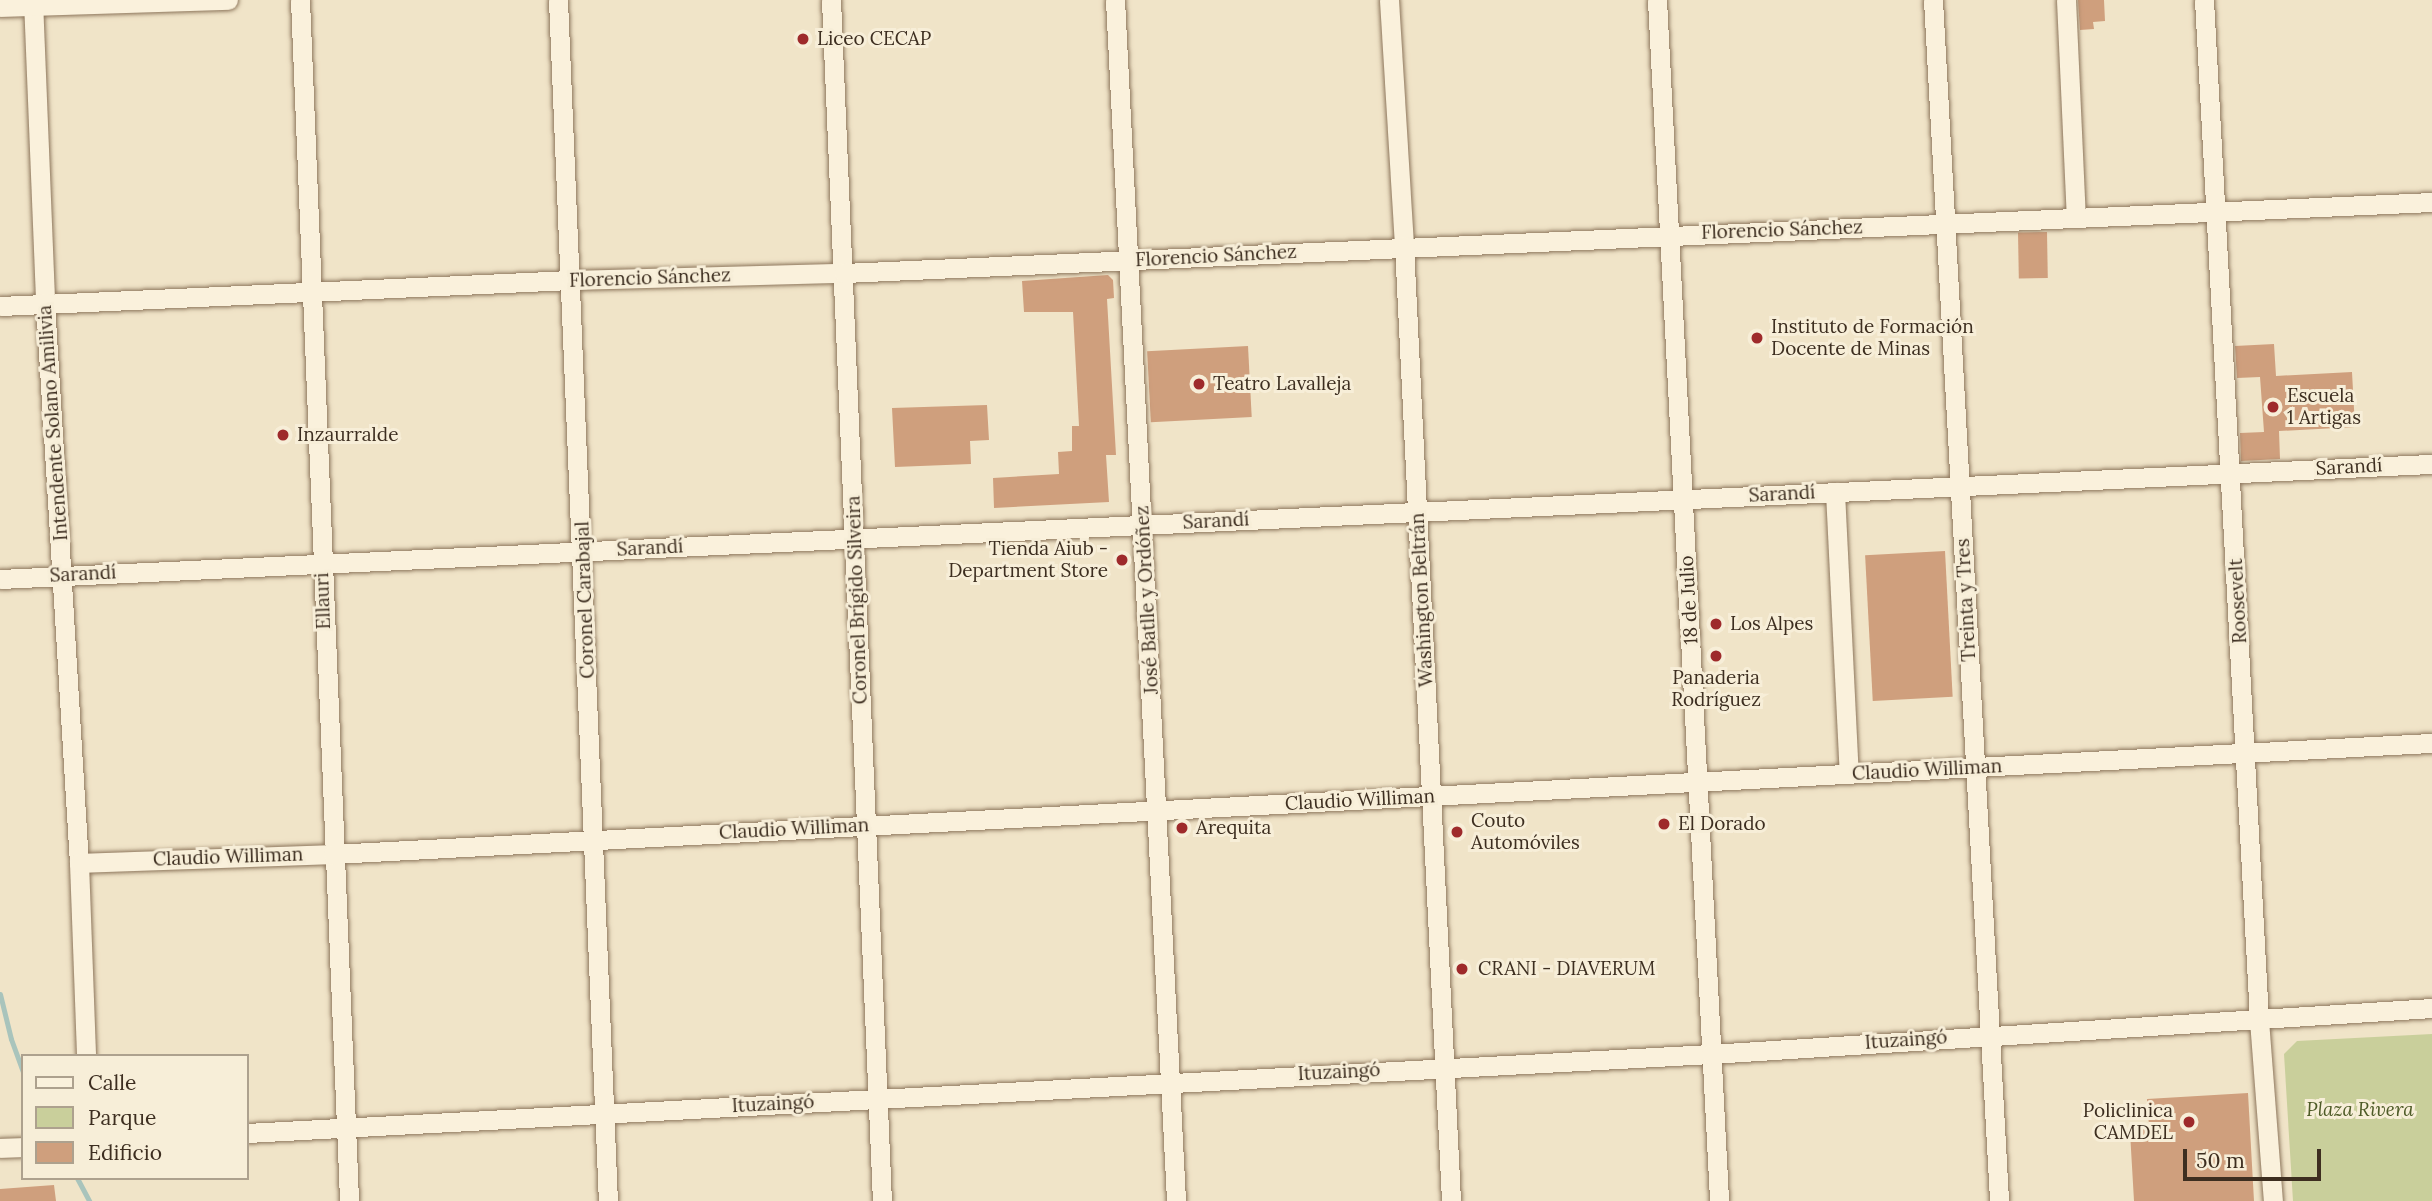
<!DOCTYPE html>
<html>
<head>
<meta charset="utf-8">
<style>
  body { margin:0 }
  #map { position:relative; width:2432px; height:1201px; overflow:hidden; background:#f0e4c8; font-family:Lora,serif }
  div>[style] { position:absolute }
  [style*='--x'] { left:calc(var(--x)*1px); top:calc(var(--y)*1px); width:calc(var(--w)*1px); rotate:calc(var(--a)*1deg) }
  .green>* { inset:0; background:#c9cf9b }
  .stream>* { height:5px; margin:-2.5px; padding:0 2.5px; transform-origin:2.5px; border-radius:2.5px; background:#a9c4bc }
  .building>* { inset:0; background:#cf9f7d; transform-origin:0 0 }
  .roads { filter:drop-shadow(0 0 2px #8d765c) drop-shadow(0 0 2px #8d765c) }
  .minor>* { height:19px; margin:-9.5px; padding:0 9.5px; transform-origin:9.5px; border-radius:9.5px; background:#faf1dc }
  .dots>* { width:19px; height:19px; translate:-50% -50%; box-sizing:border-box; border:4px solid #f7eed8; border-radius:50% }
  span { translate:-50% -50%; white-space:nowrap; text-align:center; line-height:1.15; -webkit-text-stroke:6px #f7eed8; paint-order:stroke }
  .poi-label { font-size:19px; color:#3d2e20 }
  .left { translate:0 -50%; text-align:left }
  .right { translate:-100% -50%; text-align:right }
  .street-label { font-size:19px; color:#3d2e20 }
  .park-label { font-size:19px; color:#4d5a26; font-style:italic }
  .legend { position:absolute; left:21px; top:1054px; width:228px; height:126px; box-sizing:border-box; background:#f7eed8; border:2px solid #ada18e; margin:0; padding:9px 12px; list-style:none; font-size:21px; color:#3d2e20 }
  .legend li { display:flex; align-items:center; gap:14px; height:35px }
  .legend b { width:35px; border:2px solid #ada18e }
  .scale { position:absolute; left:2183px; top:1149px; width:138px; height:32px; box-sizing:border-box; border:4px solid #3d2e20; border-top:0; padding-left:9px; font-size:21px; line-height:24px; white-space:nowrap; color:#3d2e20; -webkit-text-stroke:5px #f7eed8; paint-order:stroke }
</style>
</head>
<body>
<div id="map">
  <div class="green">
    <div style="clip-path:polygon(2432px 1034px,2432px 1201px,2293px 1201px,2284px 1054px,2297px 1041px)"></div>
  </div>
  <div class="stream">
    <div style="--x:0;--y:994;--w:46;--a:76.3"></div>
    <div style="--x:11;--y:1039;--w:35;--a:70"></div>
    <div style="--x:77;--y:1178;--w:26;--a:62"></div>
  </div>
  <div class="building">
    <div style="clip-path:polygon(2078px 0,2104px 0,2105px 21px,2093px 22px,2094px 29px,2080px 30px)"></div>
    <div style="left:2047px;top:232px;width:46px;height:29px;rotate:89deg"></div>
    <div style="clip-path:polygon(1108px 275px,1113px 280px,1114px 298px,1107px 299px,1116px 455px,1106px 455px,1109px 502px,994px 508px,993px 478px,1059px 474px,1058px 452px,1072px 451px,1072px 426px,1079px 426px,1073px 312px,1024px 312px,1022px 281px)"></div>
    <div style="clip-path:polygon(2274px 344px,2276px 376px,2352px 372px,2355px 427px,2279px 431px,2280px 459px,2241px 461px,2240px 433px,2264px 432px,2260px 377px,2237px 378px,2235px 346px)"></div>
    <div style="left:1248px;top:346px;width:71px;height:101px;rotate:87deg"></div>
    <div style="clip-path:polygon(987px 405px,989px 440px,970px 441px,971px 464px,895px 467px,892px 408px)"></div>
    <div style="left:1945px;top:551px;width:146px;height:80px;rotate:87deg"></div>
    <div style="clip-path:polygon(2248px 1093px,2254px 1201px,2134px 1201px,2130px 1132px,2149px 1126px,2147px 1099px)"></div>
    <div style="clip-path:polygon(54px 1185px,56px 1201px,0 1201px,0 1189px)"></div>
  </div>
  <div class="roads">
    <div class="minor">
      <div style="--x:33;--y:0;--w:303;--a:87.7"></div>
      <div style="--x:45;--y:303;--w:561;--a:86.53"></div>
      <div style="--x:79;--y:863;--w:193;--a:87.9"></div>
      <div style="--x:300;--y:0;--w:1202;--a:87.66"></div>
      <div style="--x:558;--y:0;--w:1202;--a:87.62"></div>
      <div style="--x:831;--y:0;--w:1202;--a:87.57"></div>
      <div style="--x:1115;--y:0;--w:1203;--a:87.09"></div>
      <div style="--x:1389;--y:0;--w:246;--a:86.5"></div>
      <div style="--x:1404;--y:246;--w:956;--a:87.18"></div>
      <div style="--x:1657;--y:0;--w:1203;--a:87.04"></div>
      <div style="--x:1933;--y:0;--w:1203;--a:86.85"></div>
      <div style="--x:2066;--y:0;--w:218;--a:87.4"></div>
      <div style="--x:2204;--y:0;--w:1021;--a:86.91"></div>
      <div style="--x:2259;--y:1020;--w:182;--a:85.6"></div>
      <div style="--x:0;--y:7;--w:228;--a:-1.8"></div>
      <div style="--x:0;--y:306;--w:572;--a:-2.61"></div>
      <div style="--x:571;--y:280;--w:273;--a:-1.5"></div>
      <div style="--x:844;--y:273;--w:1590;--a:-2.56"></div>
      <div style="--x:1835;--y:492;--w:282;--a:87.2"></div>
      <div style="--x:0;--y:579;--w:2435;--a:-2.71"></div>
      <div style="--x:79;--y:863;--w:254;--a:-2"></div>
      <div style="--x:333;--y:854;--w:2102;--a:-3.03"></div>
      <div style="--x:247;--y:1133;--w:1466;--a:-3.09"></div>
      <div style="--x:1711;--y:1054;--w:722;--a:-3.65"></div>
      <div style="--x:0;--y:1148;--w:23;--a:-2"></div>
    </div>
  </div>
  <div class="dots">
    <div style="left:803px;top:39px;background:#9e2a2b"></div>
    <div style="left:1757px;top:338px;background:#9e2a2b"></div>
    <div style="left:1199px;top:384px;background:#9e2a2b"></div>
    <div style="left:2273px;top:407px;background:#9e2a2b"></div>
    <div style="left:283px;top:435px;background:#9e2a2b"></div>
    <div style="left:1122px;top:560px;background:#9e2a2b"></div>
    <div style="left:1716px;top:624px;background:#9e2a2b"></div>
    <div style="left:1716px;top:656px;background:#9e2a2b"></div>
    <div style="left:1664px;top:824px;background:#9e2a2b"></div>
    <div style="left:1182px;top:828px;background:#9e2a2b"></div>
    <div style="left:1457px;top:832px;background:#9e2a2b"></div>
    <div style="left:1462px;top:969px;background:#9e2a2b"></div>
    <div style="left:2189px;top:1122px;background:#9e2a2b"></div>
  </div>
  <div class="poi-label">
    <span class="left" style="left:817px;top:39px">Liceo CECAP</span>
    <span class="left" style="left:1771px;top:338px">Instituto de Formación<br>Docente de Minas</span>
    <span class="left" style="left:1213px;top:384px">Teatro Lavalleja</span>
    <span class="left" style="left:2287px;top:407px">Escuela<br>1 Artigas</span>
    <span class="left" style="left:297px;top:435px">Inzaurralde</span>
    <span class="right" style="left:1108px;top:560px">Tienda Aiub -<br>Department Store</span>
    <span class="left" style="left:1730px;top:624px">Los Alpes</span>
    <span style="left:1716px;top:689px">Panaderia<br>Rodríguez</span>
    <span class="left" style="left:1471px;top:832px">Couto<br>Automóviles</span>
    <span class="left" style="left:1678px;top:824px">El Dorado</span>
    <span class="left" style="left:1196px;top:828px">Arequita</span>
    <span class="left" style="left:1478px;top:969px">CRANI - DIAVERUM</span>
    <span class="right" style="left:2173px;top:1122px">Policlinica<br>CAMDEL</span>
  </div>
  <div class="street-label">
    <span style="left:1782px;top:230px;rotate:-2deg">Florencio Sánchez</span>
    <span style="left:1216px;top:256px;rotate:-3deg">Florencio Sánchez</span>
    <span style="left:650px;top:278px;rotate:-2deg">Florencio Sánchez</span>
    <span style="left:53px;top:423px;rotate:-94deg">Intendente Solano Amilivia</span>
    <span style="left:2349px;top:467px;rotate:-3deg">Sarandí</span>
    <span style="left:1782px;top:494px;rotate:-3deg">Sarandí</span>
    <span style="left:1216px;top:521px;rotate:-3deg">Sarandí</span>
    <span style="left:650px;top:548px;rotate:-3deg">Sarandí</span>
    <span style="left:83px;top:574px;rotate:-3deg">Sarandí</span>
    <span style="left:585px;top:600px;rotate:-92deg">Coronel Carabajal</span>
    <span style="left:857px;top:600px;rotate:-92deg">Coronel Brígido Silveira</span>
    <span style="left:1147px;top:600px;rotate:-93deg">José Batlle y Ordóñez</span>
    <span style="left:1422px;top:600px;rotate:-93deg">Washington Beltrán</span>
    <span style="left:1689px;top:600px;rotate:-93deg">18 de Julio</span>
    <span style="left:1966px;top:600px;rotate:-93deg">Treinta y Tres</span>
    <span style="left:323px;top:601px;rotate:-92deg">Ellauri</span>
    <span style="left:2238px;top:601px;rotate:-93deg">Roosevelt</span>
    <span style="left:1927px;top:770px;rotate:-3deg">Claudio Williman</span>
    <span style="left:1360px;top:800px;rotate:-3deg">Claudio Williman</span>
    <span style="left:794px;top:829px;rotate:-3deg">Claudio Williman</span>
    <span style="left:228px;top:857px;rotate:-2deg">Claudio Williman</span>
    <span style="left:1906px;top:1040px;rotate:-4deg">Ituzaingó</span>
    <span style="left:1339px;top:1072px;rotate:-3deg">Ituzaingó</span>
    <span style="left:773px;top:1104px;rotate:-3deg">Ituzaingó</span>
  </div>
  <div class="park-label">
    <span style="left:2360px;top:1110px">Plaza Rivera</span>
  </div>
  <ul class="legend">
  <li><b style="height:9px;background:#faf1dc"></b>Calle</li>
  <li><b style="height:19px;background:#c9cf9b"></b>Parque</li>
  <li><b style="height:19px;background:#cf9f7d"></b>Edificio</li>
  </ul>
  <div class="scale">50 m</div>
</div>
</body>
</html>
